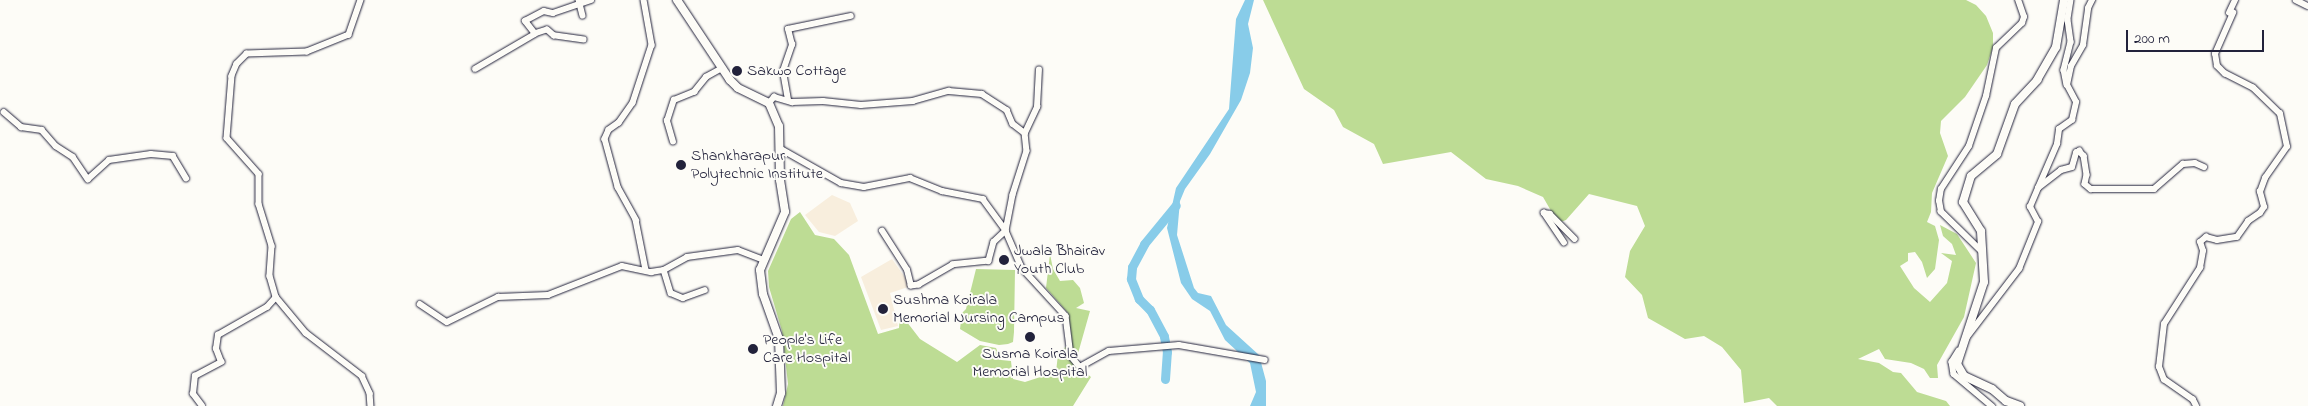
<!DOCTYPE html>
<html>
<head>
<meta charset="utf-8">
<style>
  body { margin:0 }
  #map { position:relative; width:2308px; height:406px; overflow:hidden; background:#fdfcf7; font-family:"Indie Flower",sans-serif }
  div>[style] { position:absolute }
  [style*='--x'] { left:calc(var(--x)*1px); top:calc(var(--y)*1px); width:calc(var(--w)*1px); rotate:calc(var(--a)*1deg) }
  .built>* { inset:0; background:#f8eedd }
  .green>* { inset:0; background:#bddc94 }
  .water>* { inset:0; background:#88cce9 }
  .river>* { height:9px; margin:-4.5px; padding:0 4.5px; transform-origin:4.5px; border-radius:4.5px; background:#88cce9 }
  .roads { filter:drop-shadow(0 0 1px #22223b) drop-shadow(0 0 1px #22223b) }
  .street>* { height:5.5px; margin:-2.75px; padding:0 2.75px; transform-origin:2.75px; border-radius:2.75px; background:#fdfcf7 }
  .secondary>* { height:8px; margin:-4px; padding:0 4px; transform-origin:4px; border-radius:4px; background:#fdfcf7 }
  .dots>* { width:14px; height:14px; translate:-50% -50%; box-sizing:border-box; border:2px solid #fdfcf7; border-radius:50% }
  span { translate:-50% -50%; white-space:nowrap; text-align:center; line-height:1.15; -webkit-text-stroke:4px #fdfcf7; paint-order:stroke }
  .poi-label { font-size:16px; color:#22223b }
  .left { translate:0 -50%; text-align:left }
  .scale { position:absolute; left:2126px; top:30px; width:138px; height:22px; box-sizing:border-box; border:2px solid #22223b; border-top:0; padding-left:6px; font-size:15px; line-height:18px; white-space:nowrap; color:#22223b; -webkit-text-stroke:4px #fdfcf7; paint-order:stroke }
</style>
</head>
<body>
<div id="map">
  <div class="built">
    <div style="clip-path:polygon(832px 195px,850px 203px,858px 221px,835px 236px,819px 232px,805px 215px)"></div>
    <div style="clip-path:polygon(892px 259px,911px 286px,890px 293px,898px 326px,881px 330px,861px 277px)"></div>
  </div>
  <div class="green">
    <div style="clip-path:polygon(1263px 0,1966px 0,1976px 5px,1986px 16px,1993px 33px,1993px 47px,1987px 65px,1965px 97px,1941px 121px,1940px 133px,1948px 156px,1932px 193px,1931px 212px,1927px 222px,1935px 226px,1939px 240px,1935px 269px,1927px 278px,1922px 262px,1915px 252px,1908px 253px,1908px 261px,1900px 266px,1914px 288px,1930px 302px,1947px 283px,1952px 261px,1941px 253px,1956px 255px,1952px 244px,1943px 236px,1940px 225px,1957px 234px,1976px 263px,1964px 317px,1937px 365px,1938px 378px,1930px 378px,1924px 369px,1911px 363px,1885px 359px,1879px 349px,1858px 359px,1879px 363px,1893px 372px,1901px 373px,1917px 392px,1946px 401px,1950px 406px,1777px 406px,1769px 398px,1744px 403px,1741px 370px,1722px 347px,1704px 336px,1685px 339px,1648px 318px,1642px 295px,1625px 277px,1630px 251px,1645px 226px,1637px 206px,1589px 194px,1566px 220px,1558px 223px,1543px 197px,1518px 186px,1486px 179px,1451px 152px,1383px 164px,1374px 144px,1343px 127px,1334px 110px,1304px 89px)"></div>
    <div style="clip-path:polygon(800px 212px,815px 235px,834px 239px,849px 255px,878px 334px,899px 328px,900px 313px,920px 339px,957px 362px,980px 345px,996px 348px,1001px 360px,1011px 361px,1013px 379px,1025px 382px,1056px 372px,1058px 354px,1072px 341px,1068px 313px,1046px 288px,1050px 254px,1053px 269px,1060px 281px,1073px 280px,1080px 288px,1084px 303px,1076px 308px,1090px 311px,1075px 364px,1091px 377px,1073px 406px,783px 406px,788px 384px,782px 331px,769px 287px,768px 271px,791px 219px)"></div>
    <div style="clip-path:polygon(976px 269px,1015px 270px,1014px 332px,1013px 342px,1008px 344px,999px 345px,980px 341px,960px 329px,962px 313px,966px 309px)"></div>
  </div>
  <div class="water">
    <div style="clip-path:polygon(1245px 0,1254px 0,1248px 24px,1253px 48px,1250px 73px,1241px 100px,1210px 154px,1185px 189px,1180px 201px,1177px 235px,1194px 288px,1198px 293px,1211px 296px,1226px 325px,1259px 355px,1266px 381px,1266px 406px,1250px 406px,1256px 392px,1250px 363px,1225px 340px,1210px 311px,1192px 299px,1181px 283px,1167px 228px,1176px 188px,1229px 109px,1236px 19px)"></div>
  </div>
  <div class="river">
    <div style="--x:1165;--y:379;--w:27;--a:-86"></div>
    <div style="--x:1167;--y:352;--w:16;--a:-101"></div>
    <div style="--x:1164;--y:336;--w:30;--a:-118"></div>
    <div style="--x:1150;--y:310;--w:16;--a:-135"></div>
    <div style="--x:1139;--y:299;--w:22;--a:-112"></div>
    <div style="--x:1131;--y:279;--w:12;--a:-85"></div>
    <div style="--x:1132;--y:267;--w:26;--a:-62"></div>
    <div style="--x:1144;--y:244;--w:50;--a:-50.6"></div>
  </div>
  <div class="roads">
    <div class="street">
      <div style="--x:361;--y:0;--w:37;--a:109"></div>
      <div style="--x:349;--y:35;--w:45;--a:158"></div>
      <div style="--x:307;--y:52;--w:60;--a:178.1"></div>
      <div style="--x:247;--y:54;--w:14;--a:135"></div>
      <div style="--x:237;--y:64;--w:13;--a:113"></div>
      <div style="--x:232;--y:76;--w:62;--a:94.6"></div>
      <div style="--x:227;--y:138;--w:48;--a:48.4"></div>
      <div style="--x:259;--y:174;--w:30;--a:90"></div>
      <div style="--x:259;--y:204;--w:44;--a:72.8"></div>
      <div style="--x:272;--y:246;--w:30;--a:94"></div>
      <div style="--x:270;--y:276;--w:22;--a:74"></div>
      <div style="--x:276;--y:297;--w:47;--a:50.2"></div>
      <div style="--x:306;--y:333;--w:71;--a:37.5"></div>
      <div style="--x:362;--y:376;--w:19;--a:65"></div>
      <div style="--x:370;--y:393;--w:13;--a:86"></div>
      <div style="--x:579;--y:0;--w:16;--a:76"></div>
      <div style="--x:644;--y:0;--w:46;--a:79.9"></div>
      <div style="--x:652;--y:45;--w:61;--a:108.1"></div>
      <div style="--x:633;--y:103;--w:24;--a:125"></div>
      <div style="--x:619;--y:123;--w:12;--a:145"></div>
      <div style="--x:609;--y:130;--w:10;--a:114"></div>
      <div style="--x:605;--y:139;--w:50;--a:74.8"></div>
      <div style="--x:618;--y:187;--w:38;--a:61"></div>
      <div style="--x:636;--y:220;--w:51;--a:78.7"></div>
      <div style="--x:2071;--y:0;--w:20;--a:99"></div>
      <div style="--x:2068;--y:20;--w:22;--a:82"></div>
      <div style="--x:2071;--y:42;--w:29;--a:104"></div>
      <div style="--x:2064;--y:70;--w:15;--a:79"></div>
      <div style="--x:2067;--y:85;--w:19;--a:-78"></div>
      <div style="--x:2071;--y:66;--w:24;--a:-60"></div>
      <div style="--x:2083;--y:45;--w:37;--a:-82"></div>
      <div style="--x:2088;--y:8;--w:9;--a:-63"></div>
      <div style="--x:2296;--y:0;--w:13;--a:27"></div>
      <div style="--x:2229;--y:13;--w:14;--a:-65"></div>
      <div style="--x:584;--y:40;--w:30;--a:-172"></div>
      <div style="--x:554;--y:36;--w:9;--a:-139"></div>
      <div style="--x:547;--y:30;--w:13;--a:162"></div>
      <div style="--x:535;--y:34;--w:16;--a:-128"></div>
      <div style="--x:525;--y:21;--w:21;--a:-28"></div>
      <div style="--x:544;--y:11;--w:9;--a:13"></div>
      <div style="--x:553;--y:13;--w:40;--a:-18.9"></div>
      <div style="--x:475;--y:69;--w:69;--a:-30.3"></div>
      <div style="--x:788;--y:100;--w:29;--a:-100"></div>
      <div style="--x:783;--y:71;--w:28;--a:-71"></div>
      <div style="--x:792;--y:45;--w:16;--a:-104"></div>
      <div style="--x:788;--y:29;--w:64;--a:-11.7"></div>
      <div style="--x:769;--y:103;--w:8;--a:-50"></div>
      <div style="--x:774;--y:97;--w:19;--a:16"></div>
      <div style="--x:792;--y:102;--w:31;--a:-2"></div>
      <div style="--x:823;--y:101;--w:38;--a:6"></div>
      <div style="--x:861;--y:105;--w:52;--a:-4.4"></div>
      <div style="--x:913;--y:101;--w:37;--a:-16"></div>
      <div style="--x:949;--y:91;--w:33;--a:5"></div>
      <div style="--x:982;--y:94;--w:30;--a:33"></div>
      <div style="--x:1007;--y:110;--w:15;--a:67"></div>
      <div style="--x:1013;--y:124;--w:15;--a:37"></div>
      <div style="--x:1025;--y:133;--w:18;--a:84"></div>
      <div style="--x:1027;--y:151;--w:46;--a:107.7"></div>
      <div style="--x:1013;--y:195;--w:37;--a:101"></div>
      <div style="--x:1006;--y:231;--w:16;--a:137"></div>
      <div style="--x:994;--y:242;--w:20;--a:105"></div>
      <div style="--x:989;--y:261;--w:36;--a:174"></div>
      <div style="--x:953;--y:265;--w:39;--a:150"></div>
      <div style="--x:919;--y:285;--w:8;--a:173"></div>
      <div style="--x:911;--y:286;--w:16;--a:-104"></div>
      <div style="--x:907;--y:270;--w:46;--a:-122.7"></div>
      <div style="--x:4;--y:112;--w:23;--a:41"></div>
      <div style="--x:21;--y:127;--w:21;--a:8"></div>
      <div style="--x:42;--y:130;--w:21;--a:49"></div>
      <div style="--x:56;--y:146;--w:20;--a:33"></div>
      <div style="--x:73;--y:157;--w:27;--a:56"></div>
      <div style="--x:88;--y:179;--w:28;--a:-42"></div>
      <div style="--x:109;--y:160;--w:42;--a:-8.1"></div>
      <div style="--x:151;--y:154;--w:22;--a:5"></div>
      <div style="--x:173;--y:156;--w:26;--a:59"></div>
      <div style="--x:1025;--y:133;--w:29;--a:-65"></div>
      <div style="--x:1037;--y:107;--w:37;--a:-87"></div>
      <div style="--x:673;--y:142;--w:22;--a:-106"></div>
      <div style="--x:667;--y:121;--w:22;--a:-72"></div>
      <div style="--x:674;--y:100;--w:22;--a:-22"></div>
      <div style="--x:694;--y:92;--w:19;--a:-51"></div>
      <div style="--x:706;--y:77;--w:18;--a:-29"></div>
      <div style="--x:781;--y:149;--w:69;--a:29.5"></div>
      <div style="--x:841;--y:183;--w:23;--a:10"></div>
      <div style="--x:864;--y:187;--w:47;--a:-11.1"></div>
      <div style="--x:910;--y:178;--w:35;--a:22"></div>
      <div style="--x:942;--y:191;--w:42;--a:11"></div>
      <div style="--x:983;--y:199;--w:39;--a:54"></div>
      <div style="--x:1006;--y:231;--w:40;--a:66.6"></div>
      <div style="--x:1022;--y:268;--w:65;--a:47.5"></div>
      <div style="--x:1066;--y:316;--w:40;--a:82.9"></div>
      <div style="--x:1071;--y:356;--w:14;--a:51"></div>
      <div style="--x:1080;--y:367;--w:33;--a:-29"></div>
      <div style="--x:1109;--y:351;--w:70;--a:-4.9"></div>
      <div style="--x:1179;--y:345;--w:87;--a:9.9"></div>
      <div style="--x:2038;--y:188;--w:48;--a:-66.6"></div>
      <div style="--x:2057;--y:144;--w:15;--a:-82"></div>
      <div style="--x:2059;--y:129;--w:16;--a:-35"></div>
      <div style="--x:2072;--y:120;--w:18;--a:-77"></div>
      <div style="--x:2076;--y:102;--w:19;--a:-118"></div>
      <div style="--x:1564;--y:243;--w:36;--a:-124"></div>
      <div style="--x:1544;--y:213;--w:6;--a:9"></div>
      <div style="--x:1550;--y:214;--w:35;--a:45"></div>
      <div style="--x:1983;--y:253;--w:59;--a:-135.7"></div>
      <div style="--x:1941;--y:212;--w:11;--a:-100"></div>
      <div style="--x:1939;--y:201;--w:12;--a:-81"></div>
      <div style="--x:1941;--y:189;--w:51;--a:-56.9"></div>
      <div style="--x:1969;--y:146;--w:53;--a:-71.2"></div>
      <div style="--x:1986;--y:96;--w:49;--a:-78.2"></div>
      <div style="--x:1996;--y:48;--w:36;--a:-44"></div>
      <div style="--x:2022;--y:23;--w:6;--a:-72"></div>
      <div style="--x:2024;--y:17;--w:18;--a:-109"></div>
      <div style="--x:664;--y:270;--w:24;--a:73"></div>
      <div style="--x:671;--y:293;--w:13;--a:23"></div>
      <div style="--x:683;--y:298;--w:23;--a:-20"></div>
      <div style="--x:420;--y:304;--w:32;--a:34"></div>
      <div style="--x:447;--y:322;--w:57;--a:-26.1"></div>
      <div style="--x:498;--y:297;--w:50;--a:-2.3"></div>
      <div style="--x:548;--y:295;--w:79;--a:-21.4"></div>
      <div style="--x:622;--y:266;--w:30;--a:12"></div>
      <div style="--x:651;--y:272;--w:13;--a:-9"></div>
      <div style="--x:664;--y:270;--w:26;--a:-29"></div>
      <div style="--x:687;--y:257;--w:51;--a:-7.8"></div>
      <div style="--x:738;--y:250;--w:26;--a:21"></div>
      <div style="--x:1967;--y:337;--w:86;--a:-52.6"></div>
      <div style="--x:2019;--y:269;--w:51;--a:-68"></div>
      <div style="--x:2038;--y:222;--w:17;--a:-118"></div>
      <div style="--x:2030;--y:207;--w:21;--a:-67"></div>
      <div style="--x:2038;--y:188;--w:29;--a:-38"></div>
      <div style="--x:2061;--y:170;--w:11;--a:-15"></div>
      <div style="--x:2072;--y:167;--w:15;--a:-74"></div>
      <div style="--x:2076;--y:153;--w:4;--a:-34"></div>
      <div style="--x:2079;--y:151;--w:7;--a:45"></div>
      <div style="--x:2084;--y:156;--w:19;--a:81"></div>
      <div style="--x:2087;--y:175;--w:9;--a:103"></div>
      <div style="--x:2085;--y:184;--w:8;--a:40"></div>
      <div style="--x:2091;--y:189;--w:63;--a:0"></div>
      <div style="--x:2154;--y:189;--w:38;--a:-41"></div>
      <div style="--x:2183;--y:164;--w:12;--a:-5"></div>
      <div style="--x:2195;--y:163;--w:10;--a:24"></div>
      <div style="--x:1959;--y:351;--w:13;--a:122"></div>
      <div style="--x:1952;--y:362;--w:12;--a:81"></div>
      <div style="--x:1954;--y:374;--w:50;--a:40.1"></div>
      <div style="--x:202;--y:406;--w:15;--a:-127"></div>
      <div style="--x:193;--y:394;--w:18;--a:-84"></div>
      <div style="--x:195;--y:376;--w:30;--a:-28"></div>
      <div style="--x:221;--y:362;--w:14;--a:-111"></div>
      <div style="--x:216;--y:349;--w:14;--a:-82"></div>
      <div style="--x:218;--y:335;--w:56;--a:-29.7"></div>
      <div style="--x:267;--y:307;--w:13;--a:-48"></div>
      <div style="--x:2196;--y:406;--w:7;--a:-117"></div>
      <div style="--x:2193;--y:400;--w:35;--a:-145"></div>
      <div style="--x:2164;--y:380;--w:14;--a:-111"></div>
      <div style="--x:2159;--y:367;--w:43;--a:-83.4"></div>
      <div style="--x:2164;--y:324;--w:67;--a:-57.3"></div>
      <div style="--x:2200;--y:268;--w:17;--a:-80"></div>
      <div style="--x:2203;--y:251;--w:9;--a:-108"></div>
      <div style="--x:2200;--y:242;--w:8;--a:-40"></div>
      <div style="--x:2206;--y:237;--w:11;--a:15"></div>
      <div style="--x:2217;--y:240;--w:20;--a:-9"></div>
      <div style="--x:2237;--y:237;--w:19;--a:-55"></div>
      <div style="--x:2248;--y:221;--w:14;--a:-34"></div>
      <div style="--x:2260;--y:213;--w:7;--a:-56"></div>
      <div style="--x:2264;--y:207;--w:16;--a:-105"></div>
      <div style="--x:2260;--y:192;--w:15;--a:-70"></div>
      <div style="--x:2265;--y:178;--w:38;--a:-55"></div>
      <div style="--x:2287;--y:147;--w:34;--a:-102"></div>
      <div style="--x:2280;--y:114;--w:37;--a:-136"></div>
      <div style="--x:2253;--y:88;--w:31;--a:-153"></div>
      <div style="--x:2225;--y:74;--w:11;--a:-135"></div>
      <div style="--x:2217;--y:66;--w:12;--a:-99"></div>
      <div style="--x:2215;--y:54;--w:45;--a:-66.3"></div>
    </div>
    <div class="secondary">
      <div style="--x:677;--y:0;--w:96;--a:56.5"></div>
      <div style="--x:730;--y:80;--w:11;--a:45"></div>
      <div style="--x:738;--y:88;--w:34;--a:26"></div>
      <div style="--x:769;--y:103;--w:25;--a:67"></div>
      <div style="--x:779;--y:126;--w:54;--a:88.9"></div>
      <div style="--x:780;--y:180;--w:32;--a:81"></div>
      <div style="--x:785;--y:212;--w:63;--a:113.3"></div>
      <div style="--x:760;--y:270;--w:24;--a:83"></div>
      <div style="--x:763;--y:294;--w:48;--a:70.4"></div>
      <div style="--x:779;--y:339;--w:54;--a:87.9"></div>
      <div style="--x:781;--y:393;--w:14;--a:107"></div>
      <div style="--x:2020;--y:406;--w:15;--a:-160"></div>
      <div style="--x:2006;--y:401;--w:18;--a:-139"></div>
      <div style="--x:1992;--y:389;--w:31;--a:-155"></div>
      <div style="--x:1964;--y:376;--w:14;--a:-120"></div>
      <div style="--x:1957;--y:364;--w:86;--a:-71.8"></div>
      <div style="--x:1984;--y:282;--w:51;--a:-93.4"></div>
      <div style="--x:1981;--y:231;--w:34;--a:-122"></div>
      <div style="--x:1963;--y:202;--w:27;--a:-73"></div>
      <div style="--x:1971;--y:176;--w:34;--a:-40"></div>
      <div style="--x:1997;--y:154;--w:53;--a:-70.2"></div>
      <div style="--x:2015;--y:104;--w:33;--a:-47"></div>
      <div style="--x:2037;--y:80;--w:38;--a:-60"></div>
      <div style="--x:2056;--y:47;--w:48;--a:-80.3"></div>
    </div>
  </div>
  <div class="dots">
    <div style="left:737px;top:71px;background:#22223b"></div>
    <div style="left:681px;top:165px;background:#22223b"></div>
    <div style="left:1004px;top:260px;background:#22223b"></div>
    <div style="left:883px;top:309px;background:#22223b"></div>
    <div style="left:1030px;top:337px;background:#22223b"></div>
    <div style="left:753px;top:349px;background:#22223b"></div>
  </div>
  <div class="poi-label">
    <span class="left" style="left:747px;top:71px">Sakwo Cottage</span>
    <span class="left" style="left:691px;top:165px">Shankharapur<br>Polytechnic Institute</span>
    <span class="left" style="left:1014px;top:260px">Jwala Bhairav<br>Youth Club</span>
    <span class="left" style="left:893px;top:309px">Sushma Koirala<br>Memorial Nursing Campus</span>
    <span class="left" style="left:763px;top:349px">People's Life<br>Care Hospital</span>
    <span style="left:1030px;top:363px">Susma Koirala<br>Memorial Hospital</span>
  </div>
  <div class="scale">200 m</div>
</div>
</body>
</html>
